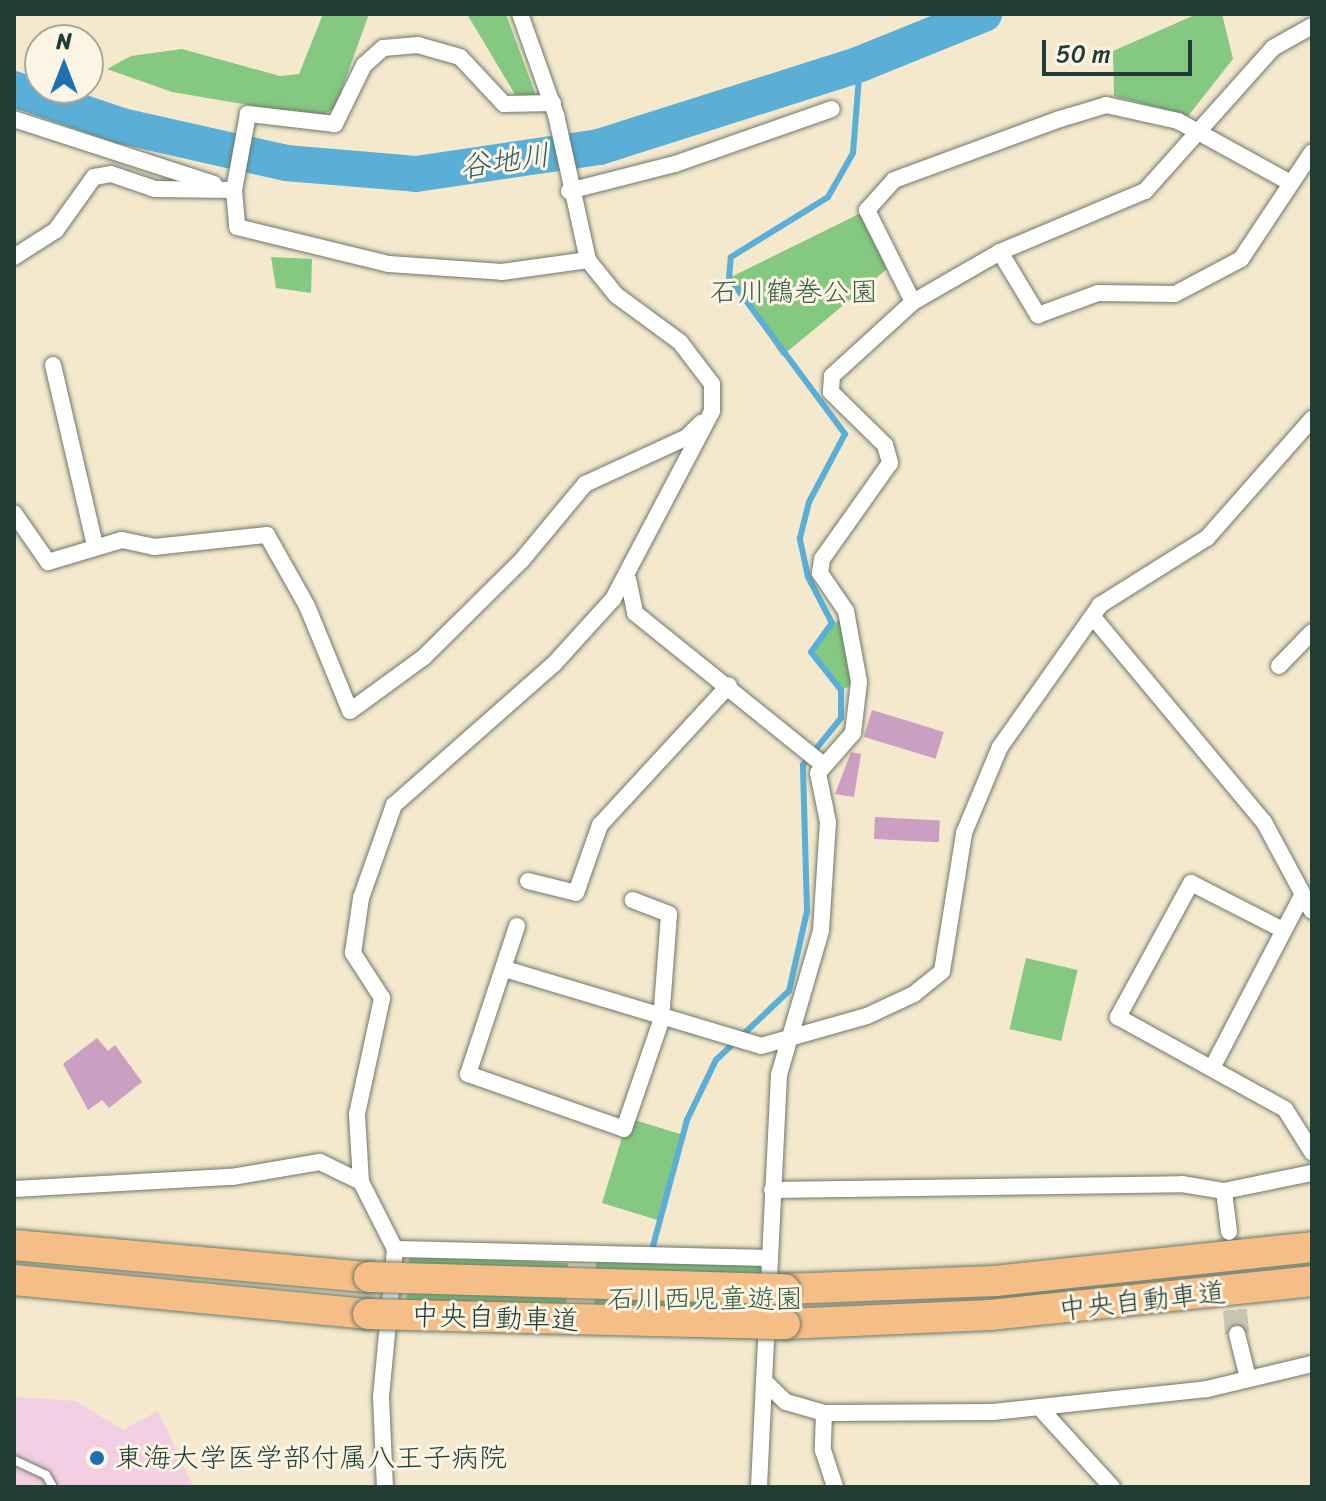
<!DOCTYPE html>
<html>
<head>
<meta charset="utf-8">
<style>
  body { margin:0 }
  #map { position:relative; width:1326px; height:1501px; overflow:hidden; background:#f4e8cd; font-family:Sriracha,"Klee One",sans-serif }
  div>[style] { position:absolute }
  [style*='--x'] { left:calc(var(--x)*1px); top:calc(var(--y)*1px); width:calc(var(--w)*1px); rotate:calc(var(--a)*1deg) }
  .built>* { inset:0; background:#f2cfe2 }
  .green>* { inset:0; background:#85c881; transform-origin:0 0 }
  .stream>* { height:6px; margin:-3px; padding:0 3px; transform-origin:3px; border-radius:3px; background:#5bafd7 }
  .river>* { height:36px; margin:-18px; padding:0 18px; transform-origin:18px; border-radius:18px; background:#5bafd7 }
  .building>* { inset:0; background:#ca9fc1; transform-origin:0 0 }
  .secondary-tunnel>* { height:24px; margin-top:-12px; transform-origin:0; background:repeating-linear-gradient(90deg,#c9c6ae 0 24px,transparent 0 36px) }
  .roads { filter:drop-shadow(0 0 2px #6a796a) drop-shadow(0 0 2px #6a796a) }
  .lane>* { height:8px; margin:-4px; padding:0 4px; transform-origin:4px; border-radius:4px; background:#fff }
  .street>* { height:16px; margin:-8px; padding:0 8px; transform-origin:8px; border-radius:8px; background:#fff }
  .highway>* { height:30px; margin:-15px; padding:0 15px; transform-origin:15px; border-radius:15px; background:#f6be87 }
  .bridges { filter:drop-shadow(0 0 2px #6a796a) drop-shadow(0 0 2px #6a796a) }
  .highway-bridge>* { height:30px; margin:-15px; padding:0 15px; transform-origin:15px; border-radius:15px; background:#f6be87 }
  .dots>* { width:22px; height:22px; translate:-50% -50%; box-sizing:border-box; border:4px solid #fcf5e5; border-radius:50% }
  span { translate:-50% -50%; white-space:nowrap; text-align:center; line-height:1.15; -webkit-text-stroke:6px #fcf5e5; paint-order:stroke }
  .park-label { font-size:28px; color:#386047 }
  .street-label { font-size:28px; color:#1f3d34 }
  .poi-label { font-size:28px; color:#1f3d34 }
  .left { translate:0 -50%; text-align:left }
  .water-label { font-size:30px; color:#315f65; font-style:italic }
  .frame { position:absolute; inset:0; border:16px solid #1f3d34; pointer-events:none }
  .north { position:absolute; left:24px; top:24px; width:80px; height:80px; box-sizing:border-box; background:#fcf5e5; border:2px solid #a4ab9e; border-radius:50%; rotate:0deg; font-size:22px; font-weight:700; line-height:32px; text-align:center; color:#1f3d34 }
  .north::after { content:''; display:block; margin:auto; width:28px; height:36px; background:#1f6fb2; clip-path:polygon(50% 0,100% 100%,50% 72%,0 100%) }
  .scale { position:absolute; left:1042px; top:40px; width:150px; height:36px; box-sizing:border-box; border:4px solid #1f3d34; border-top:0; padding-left:10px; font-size:24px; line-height:28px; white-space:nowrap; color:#1f3d34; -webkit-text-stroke:6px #fcf5e5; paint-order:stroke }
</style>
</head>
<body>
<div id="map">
  <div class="built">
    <div style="clip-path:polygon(14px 1397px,76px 1401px,123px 1430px,158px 1411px,193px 1486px,14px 1487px)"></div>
  </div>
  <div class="green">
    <div style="clip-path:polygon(323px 14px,369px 14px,335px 108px,320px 117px,172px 92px,107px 69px,131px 56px,182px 49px,280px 76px,299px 74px)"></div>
    <div style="clip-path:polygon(467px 14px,506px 14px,536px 96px,516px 96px)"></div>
    <div style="clip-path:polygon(1197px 14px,1222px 14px,1233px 59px,1188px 116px,1114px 96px,1113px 51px)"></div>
    <div style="clip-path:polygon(867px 210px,893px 264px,782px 356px,729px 278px)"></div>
    <div style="clip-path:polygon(271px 257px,312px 259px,311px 293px,276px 288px)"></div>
    <div style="clip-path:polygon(846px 611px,859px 682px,841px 690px,811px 652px)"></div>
    <div style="left:1026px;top:958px;width:53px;height:73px;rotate:13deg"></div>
    <div style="left:628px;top:1118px;width:58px;height:89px;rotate:17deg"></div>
    <div style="left:409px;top:1255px;width:159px;height:69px;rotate:3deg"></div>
    <div style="left:596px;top:1260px;width:168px;height:74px;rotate:2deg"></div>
  </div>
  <div class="stream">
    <div style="--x:653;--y:1246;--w:131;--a:-74.9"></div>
    <div style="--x:687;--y:1120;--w:67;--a:-64.2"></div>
    <div style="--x:716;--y:1060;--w:100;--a:-43.4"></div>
    <div style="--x:789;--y:991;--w:82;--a:-77.3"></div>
    <div style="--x:807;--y:911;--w:146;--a:-91.6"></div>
    <div style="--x:803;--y:765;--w:60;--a:-51"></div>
    <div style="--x:841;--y:718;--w:28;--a:-90"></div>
    <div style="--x:841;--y:690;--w:48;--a:-128.3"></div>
    <div style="--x:811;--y:652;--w:36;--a:-54"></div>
    <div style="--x:832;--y:623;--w:52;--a:-117.6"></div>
    <div style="--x:808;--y:577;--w:40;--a:-102"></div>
    <div style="--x:800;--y:538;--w:37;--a:-76"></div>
    <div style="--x:809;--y:502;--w:77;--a:-62.1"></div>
    <div style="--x:845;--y:434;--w:194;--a:-126.6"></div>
    <div style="--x:729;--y:278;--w:21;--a:-85"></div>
    <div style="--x:731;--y:257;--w:114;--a:-31.7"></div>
    <div style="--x:828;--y:197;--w:51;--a:-60.4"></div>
    <div style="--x:853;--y:153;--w:89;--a:-85.5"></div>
  </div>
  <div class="river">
    <div style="--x:14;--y:89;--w:114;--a:18.9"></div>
    <div style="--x:122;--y:126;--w:168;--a:12.7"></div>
    <div style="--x:286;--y:163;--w:130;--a:4.8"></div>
    <div style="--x:416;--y:174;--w:185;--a:-8.4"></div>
    <div style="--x:599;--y:147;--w:274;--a:-17.6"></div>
    <div style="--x:860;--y:64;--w:134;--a:-22"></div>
  </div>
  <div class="building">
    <div style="left:872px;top:710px;width:75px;height:28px;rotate:17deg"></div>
    <div style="clip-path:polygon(851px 752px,861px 754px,854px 797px,835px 794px)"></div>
    <div style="left:875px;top:817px;width:65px;height:22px;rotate:3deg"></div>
    <div style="clip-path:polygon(97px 1038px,108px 1051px,115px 1045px,142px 1082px,109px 1108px,102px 1100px,88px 1110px,63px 1064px)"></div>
  </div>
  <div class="secondary-tunnel">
    <div style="--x:1229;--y:1238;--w:96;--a:85.2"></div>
  </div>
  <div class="roads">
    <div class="lane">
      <div style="--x:14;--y:1460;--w:35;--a:25"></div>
      <div style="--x:46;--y:1475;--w:14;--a:60"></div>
    </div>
    <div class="street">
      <div style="--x:1312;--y:26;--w:45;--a:150.6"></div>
      <div style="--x:1273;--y:48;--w:192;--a:131.8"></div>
      <div style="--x:1145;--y:191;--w:157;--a:157.2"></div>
      <div style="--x:1000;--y:252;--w:100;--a:150.1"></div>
      <div style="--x:913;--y:302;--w:110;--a:137.6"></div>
      <div style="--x:832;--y:376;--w:16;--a:94"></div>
      <div style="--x:831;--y:392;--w:76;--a:44.5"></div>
      <div style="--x:885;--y:445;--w:19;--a:74"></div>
      <div style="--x:890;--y:463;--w:118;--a:125.3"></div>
      <div style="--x:822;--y:559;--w:14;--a:98"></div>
      <div style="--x:820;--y:573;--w:46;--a:55.6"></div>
      <div style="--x:846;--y:611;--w:72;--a:79.6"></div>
      <div style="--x:859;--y:682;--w:51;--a:96.7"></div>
      <div style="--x:853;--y:733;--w:53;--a:131.2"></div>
      <div style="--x:818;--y:773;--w:50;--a:78.5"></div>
      <div style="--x:828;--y:822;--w:109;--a:93.7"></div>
      <div style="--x:821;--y:931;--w:150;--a:106.3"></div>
      <div style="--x:779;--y:1075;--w:306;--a:92.8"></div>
      <div style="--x:764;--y:1381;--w:30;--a:44"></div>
      <div style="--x:786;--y:1402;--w:40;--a:16"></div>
      <div style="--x:824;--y:1413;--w:169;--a:-0.3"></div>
      <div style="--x:993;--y:1412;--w:215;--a:-6.1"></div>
      <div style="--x:1207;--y:1389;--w:108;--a:-13.4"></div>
      <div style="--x:553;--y:103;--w:49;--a:178.8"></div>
      <div style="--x:504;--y:104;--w:64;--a:-133.1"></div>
      <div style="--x:460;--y:57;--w:44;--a:-164.1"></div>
      <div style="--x:418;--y:45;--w:35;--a:175"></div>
      <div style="--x:383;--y:48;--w:25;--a:138"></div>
      <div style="--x:364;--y:65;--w:66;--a:116.2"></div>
      <div style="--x:335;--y:124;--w:88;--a:-173.4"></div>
      <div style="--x:248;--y:114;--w:77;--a:100.4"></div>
      <div style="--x:234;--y:190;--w:37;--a:85"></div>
      <div style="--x:237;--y:227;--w:156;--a:13.7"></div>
      <div style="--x:389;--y:264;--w:113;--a:4"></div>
      <div style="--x:502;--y:272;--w:87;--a:-7.9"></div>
      <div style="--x:14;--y:119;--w:210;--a:18"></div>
      <div style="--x:569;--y:191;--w:109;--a:-14.3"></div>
      <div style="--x:675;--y:164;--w:166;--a:-19.3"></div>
      <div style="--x:1000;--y:252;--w:74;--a:58.9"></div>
      <div style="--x:1038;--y:315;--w:64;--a:-20.1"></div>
      <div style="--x:1098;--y:293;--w:77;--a:0.7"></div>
      <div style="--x:1175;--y:294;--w:75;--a:-27.9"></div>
      <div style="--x:1241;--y:259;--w:128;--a:-56.4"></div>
      <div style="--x:14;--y:257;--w:50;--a:-32.7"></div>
      <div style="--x:56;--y:230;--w:65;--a:-54.4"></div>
      <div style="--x:94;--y:177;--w:17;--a:-10"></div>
      <div style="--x:111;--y:174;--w:46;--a:18.8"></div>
      <div style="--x:155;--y:189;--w:79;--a:0.7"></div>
      <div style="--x:913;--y:302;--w:103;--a:-116.6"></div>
      <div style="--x:867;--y:210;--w:40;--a:-48"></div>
      <div style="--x:894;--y:180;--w:177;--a:-20.2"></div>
      <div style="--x:1060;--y:119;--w:48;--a:-16.9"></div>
      <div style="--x:1106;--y:105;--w:74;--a:12.5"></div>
      <div style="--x:1178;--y:121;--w:124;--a:28.8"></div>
      <div style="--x:53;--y:365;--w:186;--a:76.9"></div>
      <div style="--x:14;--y:513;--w:60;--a:55.2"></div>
      <div style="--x:48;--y:562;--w:77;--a:-16.6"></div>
      <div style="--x:122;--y:540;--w:33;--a:12"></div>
      <div style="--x:154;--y:547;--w:114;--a:-6.1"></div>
      <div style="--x:267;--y:535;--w:81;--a:60.6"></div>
      <div style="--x:307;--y:606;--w:113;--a:67.7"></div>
      <div style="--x:350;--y:711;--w:92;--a:-36.1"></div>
      <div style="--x:424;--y:657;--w:138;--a:-44.7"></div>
      <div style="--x:522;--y:560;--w:99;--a:-50.3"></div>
      <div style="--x:585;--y:484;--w:112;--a:-24.7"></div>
      <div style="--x:687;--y:437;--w:20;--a:-45"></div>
      <div style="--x:628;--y:579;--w:35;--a:78"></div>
      <div style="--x:635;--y:613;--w:239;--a:38.9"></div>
      <div style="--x:1093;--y:617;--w:267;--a:50.2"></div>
      <div style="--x:1264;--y:822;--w:101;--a:61.7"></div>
      <div style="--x:1279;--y:666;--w:47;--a:-45.9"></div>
      <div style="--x:528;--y:881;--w:49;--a:14"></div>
      <div style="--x:576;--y:893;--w:72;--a:-70.6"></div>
      <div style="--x:600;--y:825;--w:190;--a:-47.3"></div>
      <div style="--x:517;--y:926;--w:156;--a:108.3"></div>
      <div style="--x:468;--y:1074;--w:165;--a:19.4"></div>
      <div style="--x:624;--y:1129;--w:114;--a:-71.1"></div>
      <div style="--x:661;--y:1021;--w:107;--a:-85.7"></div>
      <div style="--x:669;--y:914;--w:39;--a:-159"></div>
      <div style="--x:1283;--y:930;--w:103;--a:-152.9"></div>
      <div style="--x:1191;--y:883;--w:153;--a:118.6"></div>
      <div style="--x:1118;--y:1017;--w:191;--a:28.9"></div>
      <div style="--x:1285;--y:1109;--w:51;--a:57.9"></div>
      <div style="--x:505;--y:969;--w:267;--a:16.7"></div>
      <div style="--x:761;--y:1046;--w:110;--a:-15.8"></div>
      <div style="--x:867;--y:1016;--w:52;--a:-25.1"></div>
      <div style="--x:914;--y:994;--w:36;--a:-39"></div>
      <div style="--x:942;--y:971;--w:140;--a:-80.9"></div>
      <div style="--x:964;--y:833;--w:93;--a:-67.3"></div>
      <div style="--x:1000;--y:747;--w:174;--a:-54.8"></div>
      <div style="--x:1100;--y:605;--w:126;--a:-32.1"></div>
      <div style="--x:1207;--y:538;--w:159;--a:-48.6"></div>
      <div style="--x:1212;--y:1068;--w:194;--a:-62.4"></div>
      <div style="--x:361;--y:1182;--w:68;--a:-93.4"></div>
      <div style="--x:357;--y:1114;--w:119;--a:-77.8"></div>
      <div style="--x:382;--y:998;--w:54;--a:-122.8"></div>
      <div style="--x:353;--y:953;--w:56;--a:-81.7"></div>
      <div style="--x:361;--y:898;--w:99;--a:-70.5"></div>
      <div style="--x:394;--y:805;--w:213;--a:-41.4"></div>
      <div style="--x:554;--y:664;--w:88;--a:-47.8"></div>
      <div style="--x:613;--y:599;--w:212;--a:-62.2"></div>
      <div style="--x:712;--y:411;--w:27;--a:-90"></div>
      <div style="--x:712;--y:384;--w:53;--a:-127.3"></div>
      <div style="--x:680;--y:342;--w:79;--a:-143.7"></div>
      <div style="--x:616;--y:295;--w:45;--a:-128.7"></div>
      <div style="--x:588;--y:260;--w:148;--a:-102.4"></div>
      <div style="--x:556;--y:115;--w:107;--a:-109.6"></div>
      <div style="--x:14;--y:1189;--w:218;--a:-3.2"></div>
      <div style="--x:232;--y:1177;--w:89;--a:-9.7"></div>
      <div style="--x:320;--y:1162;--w:46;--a:26"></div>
      <div style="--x:361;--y:1182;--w:75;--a:63.1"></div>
      <div style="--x:395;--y:1249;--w:149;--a:95.4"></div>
      <div style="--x:381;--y:1397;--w:90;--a:87.5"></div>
      <div style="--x:772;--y:1190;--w:410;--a:-0.8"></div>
      <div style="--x:1182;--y:1184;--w:43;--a:9.5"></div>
      <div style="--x:1224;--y:1191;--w:90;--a:-11.6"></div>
      <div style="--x:1224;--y:1191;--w:41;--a:83"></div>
      <div style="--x:395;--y:1249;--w:375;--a:1.4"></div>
      <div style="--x:1237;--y:1334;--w:45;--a:76"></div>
      <div style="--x:1040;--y:1408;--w:107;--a:47.7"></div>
      <div style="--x:824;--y:1413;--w:37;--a:92"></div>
      <div style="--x:823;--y:1450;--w:39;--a:72"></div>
      <div style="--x:759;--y:1487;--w:106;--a:-87.3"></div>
    </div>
    <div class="highway">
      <div style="--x:14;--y:1245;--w:356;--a:5.2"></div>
      <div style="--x:14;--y:1280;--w:356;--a:5.5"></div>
      <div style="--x:785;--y:1289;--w:210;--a:-2.2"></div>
      <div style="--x:995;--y:1281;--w:319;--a:-6.1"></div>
      <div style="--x:785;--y:1324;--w:205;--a:-2.5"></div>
      <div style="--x:990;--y:1315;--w:324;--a:-6"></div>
    </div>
  </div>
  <div class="bridges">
    <div class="highway-bridge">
      <div style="--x:369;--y:1277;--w:416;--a:1.7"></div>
      <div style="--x:368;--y:1314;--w:417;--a:1.4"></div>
    </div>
  </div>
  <div class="dots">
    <div style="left:97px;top:1458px;background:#1f6fb2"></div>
  </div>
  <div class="park-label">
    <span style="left:794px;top:292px">石川鶴巻公園</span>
    <span style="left:705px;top:1299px">石川西児童遊園</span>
  </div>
  <div class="street-label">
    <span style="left:1142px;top:1301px;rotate:-6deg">中央自動車道</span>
    <span style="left:495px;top:1318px;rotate:2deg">中央自動車道</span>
  </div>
  <div class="poi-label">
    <span class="left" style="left:115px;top:1458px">東海大学医学部付属八王子病院</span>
  </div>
  <div class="water-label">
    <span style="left:505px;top:161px;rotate:-8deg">谷地川</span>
  </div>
  <div class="frame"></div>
  <div class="north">N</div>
  <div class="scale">50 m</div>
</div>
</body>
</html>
